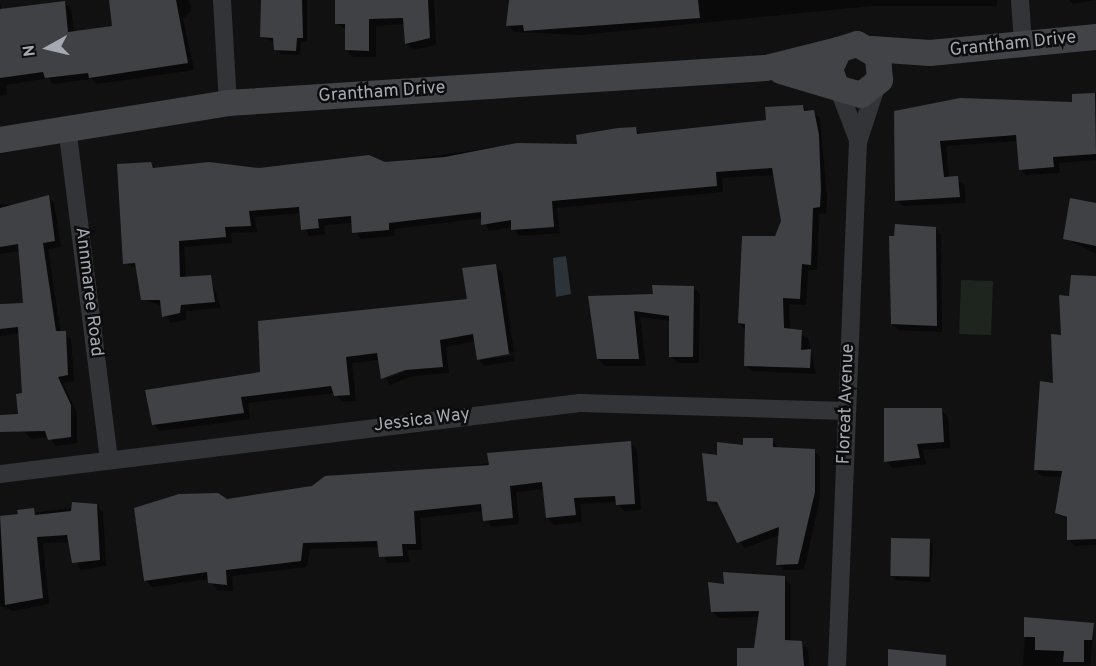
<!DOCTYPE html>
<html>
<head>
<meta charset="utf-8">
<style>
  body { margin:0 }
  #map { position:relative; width:1096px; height:666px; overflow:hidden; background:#111112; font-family:Overpass,sans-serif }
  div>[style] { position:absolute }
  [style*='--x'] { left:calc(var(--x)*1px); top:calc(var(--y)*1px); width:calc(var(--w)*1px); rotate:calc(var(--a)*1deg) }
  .green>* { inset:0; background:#1e251e; transform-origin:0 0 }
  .water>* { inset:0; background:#2c343a }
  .shadow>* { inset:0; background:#0007 }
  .building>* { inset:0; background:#404145; transform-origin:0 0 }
  .street>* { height:18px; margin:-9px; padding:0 9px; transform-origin:9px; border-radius:9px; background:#333437 }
  .secondary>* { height:26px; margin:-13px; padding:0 13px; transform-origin:13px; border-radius:13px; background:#414347 }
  span { translate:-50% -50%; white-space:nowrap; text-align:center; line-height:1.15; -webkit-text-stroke:5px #0c0c0d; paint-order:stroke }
  .street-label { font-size:18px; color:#a4a9b2 }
  .north { position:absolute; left:18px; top:18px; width:60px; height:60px; -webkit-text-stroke:4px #0c0c0d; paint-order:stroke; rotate:262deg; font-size:16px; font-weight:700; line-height:24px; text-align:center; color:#a4a9b2 }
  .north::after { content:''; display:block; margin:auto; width:21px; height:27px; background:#a4a9b2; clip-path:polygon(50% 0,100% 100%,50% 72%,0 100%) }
</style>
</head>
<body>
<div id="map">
  <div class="green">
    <div style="left:961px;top:280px;width:32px;height:54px;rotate:2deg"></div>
  </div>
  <div class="water">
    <div style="clip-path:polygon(566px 256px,571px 294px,556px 297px,553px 258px)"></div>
  </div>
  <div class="shadow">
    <div style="clip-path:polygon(109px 0,189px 0,191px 11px,183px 19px,194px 70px,97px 84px,92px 79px,53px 84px,48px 78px,6px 85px,7px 95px,0 96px,0 3px,2px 10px,64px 2px,71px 9px,74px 33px,113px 27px)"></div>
    <div style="clip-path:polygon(261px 0,307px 0,307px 42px,301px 42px,300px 55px,280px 54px,275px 42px,261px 37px)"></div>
    <div style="clip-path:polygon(337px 0,434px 0,436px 45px,413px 50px,406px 43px,405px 24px,376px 26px,376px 57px,353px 57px,346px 50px,346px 30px,336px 23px)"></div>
    <div style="clip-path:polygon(508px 0,997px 0,997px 6px,872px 6px,581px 35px,514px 32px,507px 25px)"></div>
    <div style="clip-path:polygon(1070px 0,1096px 0,1073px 4px)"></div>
    <div style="clip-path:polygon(1096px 93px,1096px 160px,1059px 163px,1060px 173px,1026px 175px,1020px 169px,1018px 141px,946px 146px,949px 178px,964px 184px,966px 203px,903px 206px,897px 200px,895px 112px,1074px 103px,1073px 96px)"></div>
    <div style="clip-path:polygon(802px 106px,820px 118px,827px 197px,826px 213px,819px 214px,817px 270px,808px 270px,806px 305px,789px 304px,790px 330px,808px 338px,816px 374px,752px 371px,745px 365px,746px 330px,739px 323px,782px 221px,775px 175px,722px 178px,723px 192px,557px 208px,560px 233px,519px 236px,513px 227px,489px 231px,483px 218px,394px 229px,395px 236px,360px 239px,353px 223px,324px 225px,325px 234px,309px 236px,301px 213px,255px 217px,257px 232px,231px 233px,232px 243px,184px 247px,186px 278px,210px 276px,221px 308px,186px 311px,186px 320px,170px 323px,162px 306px,142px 299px,138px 269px,125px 263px,150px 164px,156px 169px,259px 169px,385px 163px,517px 144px,579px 145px,635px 129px,642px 135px,768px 122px)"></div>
    <div style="clip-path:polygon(48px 197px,54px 203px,61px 247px,48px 249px,61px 333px,71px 339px,74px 381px,63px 383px,77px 413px,77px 443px,56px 446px,49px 437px,32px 439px,25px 433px,20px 333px,0 336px,0 308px,24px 304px,20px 251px,0 254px,0 204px,28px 206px,30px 200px)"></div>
    <div style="clip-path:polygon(1096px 204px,1096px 254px,1065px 238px)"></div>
    <div style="clip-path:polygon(935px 229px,941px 235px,942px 332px,898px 330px,892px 324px)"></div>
    <div style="clip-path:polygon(evenodd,495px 266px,502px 273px,514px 352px,482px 360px,514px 355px,515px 361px,485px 366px,478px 359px,475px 341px,446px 347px,449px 373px,413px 376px,389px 385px,380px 360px,352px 363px,356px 401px,343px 402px,335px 393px,248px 403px,250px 419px,160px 431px,153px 424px,261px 373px,469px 300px,495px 266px,412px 366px,413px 368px,386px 379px,386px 375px,412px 366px)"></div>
    <div style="clip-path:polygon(1096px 277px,1096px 545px,1075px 546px,1069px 540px,1069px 521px,1056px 513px,1063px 477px,1042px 476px,1036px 470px,1070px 298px)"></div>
    <div style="clip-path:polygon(693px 287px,700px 294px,699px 363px,678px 363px,671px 356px,671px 321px,640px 317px,646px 366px,605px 366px,598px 359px,589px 297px,655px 295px)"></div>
    <div style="clip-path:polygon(941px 410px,948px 417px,950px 448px,923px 450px,926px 464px,893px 468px,886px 461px)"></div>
    <div style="clip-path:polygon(772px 439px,778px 448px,814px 451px,820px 457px,820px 498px,804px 570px,784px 570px,778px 564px,780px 535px,744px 548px,721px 507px,709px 500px,719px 456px)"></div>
    <div style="clip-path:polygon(631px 443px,637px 450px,641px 510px,624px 511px,617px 502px,580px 504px,582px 522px,554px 525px,547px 518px,544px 489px,516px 492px,519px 524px,491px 527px,483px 511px,420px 518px,422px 550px,408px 550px,409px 562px,387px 563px,379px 547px,310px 549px,307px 567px,232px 576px,233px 591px,217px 590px,209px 579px,152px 587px,146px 580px,227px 500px)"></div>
    <div style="clip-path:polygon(96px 505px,103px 512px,106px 566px,80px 570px,70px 542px,43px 543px,49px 604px,13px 611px,0 606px,0 517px)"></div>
    <div style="clip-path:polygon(929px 541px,933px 545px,930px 582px,896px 580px,891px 576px)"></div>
    <div style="clip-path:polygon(784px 578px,791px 585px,791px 641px,808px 649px,809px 666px,739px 666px,756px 650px,760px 617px,719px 618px,712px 611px,726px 585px)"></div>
    <div style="clip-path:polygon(1026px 619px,1094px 625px,1090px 666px,1023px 666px)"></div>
  </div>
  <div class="building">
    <div style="clip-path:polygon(109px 0,176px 0,188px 63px,89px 78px,88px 73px,45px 78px,43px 72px,0 78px,0 9px,65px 1px,68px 32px,112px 26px)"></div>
    <div style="clip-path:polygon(261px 0,302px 0,303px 38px,297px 38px,296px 51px,274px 50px,273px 38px,260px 37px)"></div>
    <div style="clip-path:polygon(335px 0,428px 0,430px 38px,405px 44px,403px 18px,369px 19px,369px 51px,345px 50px,345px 24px,335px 24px)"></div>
    <div style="clip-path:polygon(509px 0,698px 0,700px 18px,524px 31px,523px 25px,506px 26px)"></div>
    <div style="clip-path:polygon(1095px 93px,1096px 154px,1053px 157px,1054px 167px,1019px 170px,1016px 135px,940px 141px,944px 177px,958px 176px,960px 197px,895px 201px,894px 111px,960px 98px,1072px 102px,1072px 94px)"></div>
    <div style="clip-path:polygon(803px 105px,804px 111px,814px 110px,819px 135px,821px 190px,820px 207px,813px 208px,811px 265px,802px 264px,800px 299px,783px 298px,784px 328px,802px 330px,801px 350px,811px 349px,810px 368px,744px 366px,745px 324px,738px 323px,742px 236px,775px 236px,781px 221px,772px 168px,716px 172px,717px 186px,552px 201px,554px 227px,511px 230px,511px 220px,481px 225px,481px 212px,389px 223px,389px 230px,352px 233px,351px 216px,318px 219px,319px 228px,301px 230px,299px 207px,249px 211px,251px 226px,225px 227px,226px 237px,179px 241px,180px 277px,211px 275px,215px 302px,181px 305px,180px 313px,162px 317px,160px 300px,141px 300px,135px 263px,123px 264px,117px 164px,151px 162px,153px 168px,209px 162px,259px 168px,369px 155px,385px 162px,445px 157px,517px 143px,577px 144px,576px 135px,618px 128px,636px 127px,637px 134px,766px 120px,765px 107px)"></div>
    <div style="clip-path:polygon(49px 195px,55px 241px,43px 243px,56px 331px,66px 331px,68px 375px,58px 377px,71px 405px,71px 437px,48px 440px,45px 431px,0 432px,0 415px,18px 414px,16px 394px,22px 393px,18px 327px,0 329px,0 304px,23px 303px,18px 244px,0 247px,0 208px)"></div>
    <div style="clip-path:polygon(1070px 198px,1096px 203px,1096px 246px,1063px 239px)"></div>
    <div style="clip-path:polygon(895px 224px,936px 227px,937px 326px,891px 324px,889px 236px,894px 236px)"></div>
    <div style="clip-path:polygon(496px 264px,509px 354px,477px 360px,473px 334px,440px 340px,443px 367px,405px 370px,381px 379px,377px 353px,346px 357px,350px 395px,334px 396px,331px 386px,241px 397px,244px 413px,152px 425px,145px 390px,260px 372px,258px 321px,467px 299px,462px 268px)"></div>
    <div style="clip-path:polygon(1071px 275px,1096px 276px,1096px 539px,1067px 540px,1067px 517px,1055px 513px,1062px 471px,1034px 470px,1040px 381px,1053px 383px,1051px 334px,1061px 335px,1059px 295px,1069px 296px)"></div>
    <div style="clip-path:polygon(652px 285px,694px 286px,693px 357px,669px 357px,669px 316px,634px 311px,639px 359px,597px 359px,588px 296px,653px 294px)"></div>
    <div style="clip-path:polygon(884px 408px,942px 408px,944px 442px,917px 444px,920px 458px,884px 462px)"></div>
    <div style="clip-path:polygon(743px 438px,773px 438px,773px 447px,815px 449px,815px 492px,798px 564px,776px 565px,779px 527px,737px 543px,717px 502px,707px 501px,702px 453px,717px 455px,717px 442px,743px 445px)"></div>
    <div style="clip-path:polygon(631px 441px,635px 504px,616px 505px,615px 496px,574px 498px,576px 515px,546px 518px,542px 482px,510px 486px,513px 518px,483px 521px,481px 504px,414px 511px,416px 544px,402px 544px,403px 556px,379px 557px,377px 541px,303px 543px,301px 561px,226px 570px,227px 585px,208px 583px,207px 572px,144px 581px,134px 508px,179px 494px,218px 493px,227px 499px,312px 486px,325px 476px,489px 465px,487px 453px)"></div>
    <div style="clip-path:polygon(72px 502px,97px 504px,100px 560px,72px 563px,67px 535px,37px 537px,43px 598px,5px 605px,0 516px,18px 514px,17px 510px,34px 508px,35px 515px,71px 511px)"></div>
    <div style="left:891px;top:538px;width:39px;height:38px;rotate:1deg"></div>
    <div style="clip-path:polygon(723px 572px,785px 576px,785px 640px,802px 641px,804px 666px,737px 666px,737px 648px,754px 648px,759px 611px,711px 612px,708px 582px,724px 584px)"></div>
    <div style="clip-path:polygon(1024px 617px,1094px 623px,1092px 640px,1084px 640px,1084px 662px,1063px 662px,1064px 651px,1035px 650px,1035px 637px,1024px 637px)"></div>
    <div style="clip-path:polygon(888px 649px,946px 655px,946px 666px,888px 666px)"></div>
  </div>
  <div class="street">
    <div style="--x:222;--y:0;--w:103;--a:86.7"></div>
    <div style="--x:1020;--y:0;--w:43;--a:86"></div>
    <div style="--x:839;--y:90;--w:53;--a:69.2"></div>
    <div style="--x:67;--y:127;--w:334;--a:82.8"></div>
    <div style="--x:0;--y:474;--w:584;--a:-6.98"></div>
    <div style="--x:580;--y:403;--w:266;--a:1.7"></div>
    <div style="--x:837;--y:666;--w:524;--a:-87.71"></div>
    <div style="--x:858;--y:142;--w:58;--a:-71.9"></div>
  </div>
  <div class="secondary">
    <div style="--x:872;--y:49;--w:58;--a:3.9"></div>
    <div style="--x:930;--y:53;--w:167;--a:-5.5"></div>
    <div style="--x:781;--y:71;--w:84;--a:16.7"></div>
    <div style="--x:861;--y:95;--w:24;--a:-38"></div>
    <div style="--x:880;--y:80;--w:24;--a:-95"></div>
    <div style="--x:878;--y:56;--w:24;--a:-150"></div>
    <div style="--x:857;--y:44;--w:19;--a:162"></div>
    <div style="--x:839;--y:50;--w:21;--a:115"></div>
    <div style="--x:830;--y:69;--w:18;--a:71"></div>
    <div style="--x:0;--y:140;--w:231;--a:-9.2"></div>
    <div style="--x:228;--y:103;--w:539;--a:-3.72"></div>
    <div style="--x:766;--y:68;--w:75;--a:-13.9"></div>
  </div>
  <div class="street-label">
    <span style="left:1013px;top:45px;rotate:-6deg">Grantham Drive</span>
    <span style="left:382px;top:93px;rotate:-4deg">Grantham Drive</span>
    <span style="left:88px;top:292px;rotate:83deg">Annmaree Road</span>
    <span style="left:847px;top:404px;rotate:-88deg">Floreat Avenue</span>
    <span style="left:422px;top:421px;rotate:-7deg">Jessica Way</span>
  </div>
  <div class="north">N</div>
</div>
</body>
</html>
